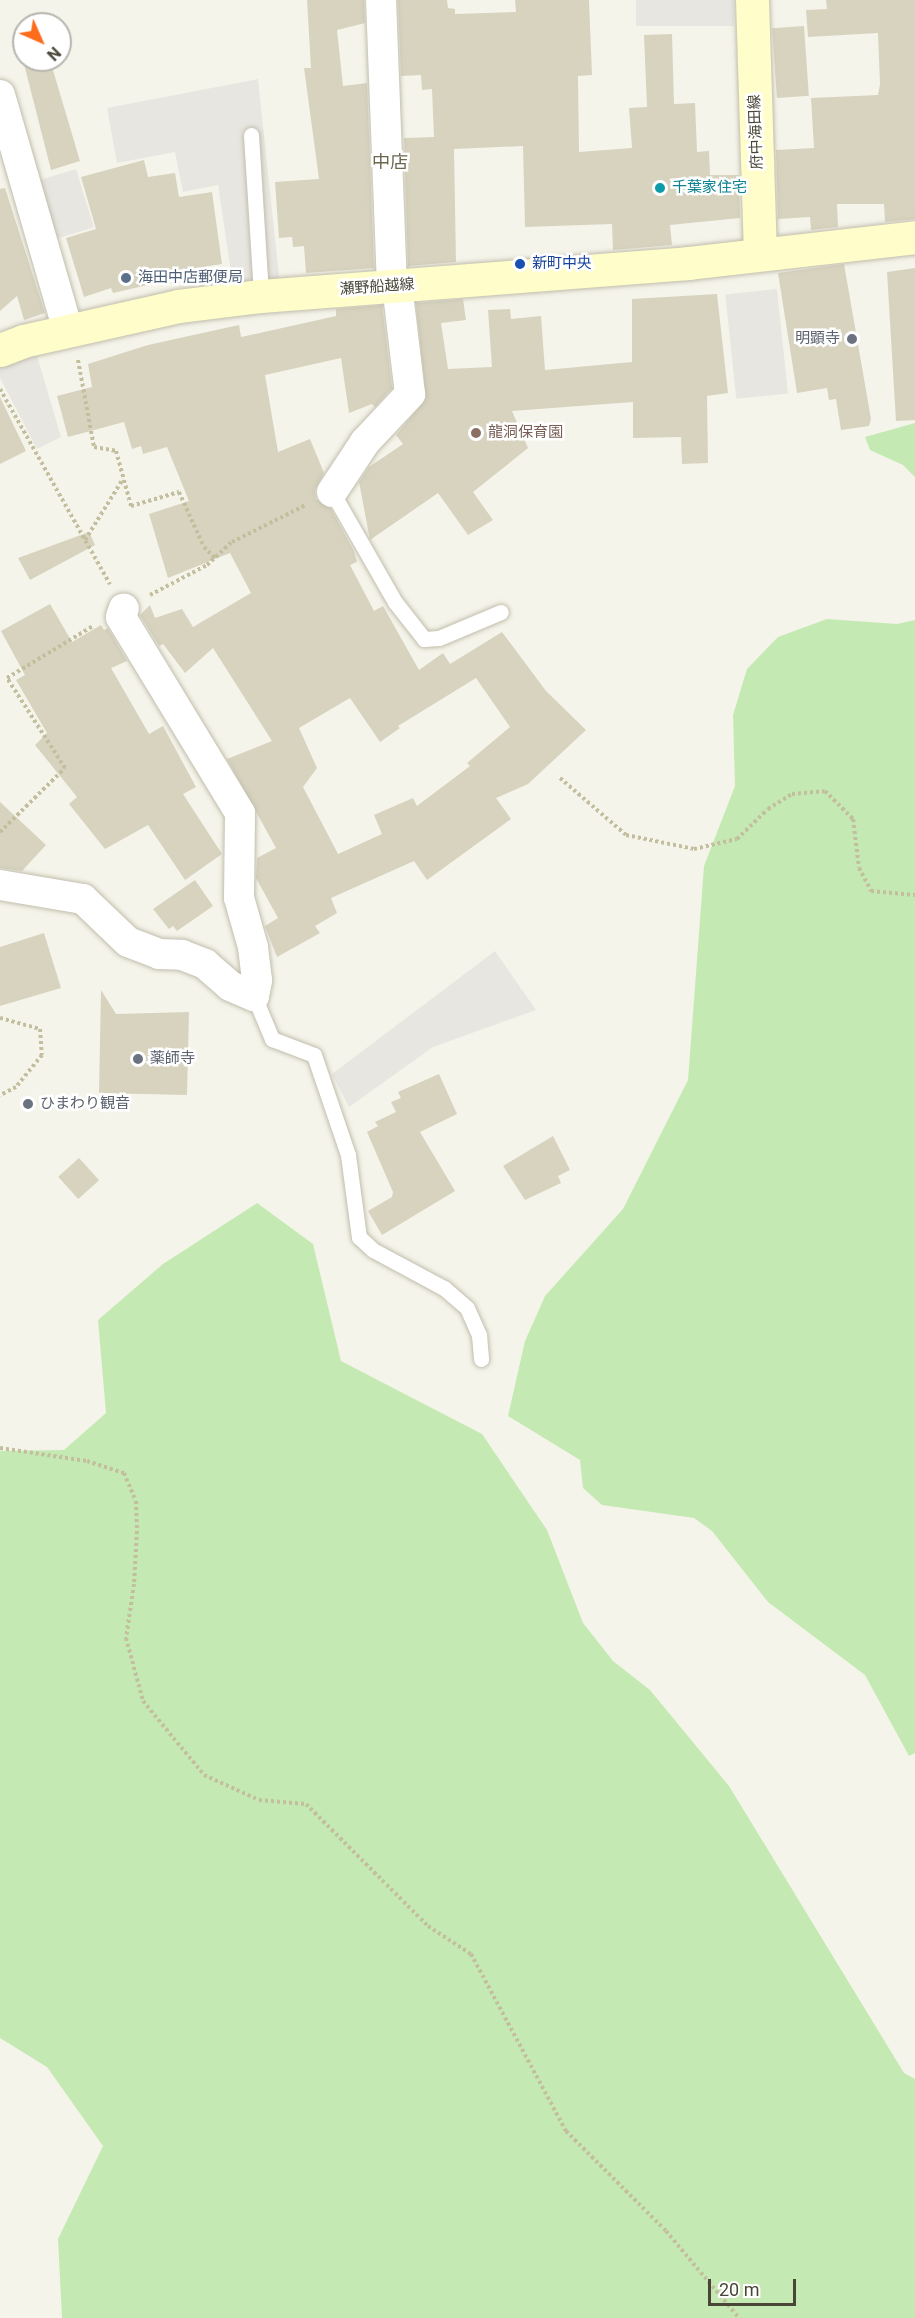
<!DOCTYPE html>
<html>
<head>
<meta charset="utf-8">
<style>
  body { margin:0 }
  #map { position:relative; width:915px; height:2318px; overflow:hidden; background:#f5f4ea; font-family:Roboto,"Noto Sans JP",sans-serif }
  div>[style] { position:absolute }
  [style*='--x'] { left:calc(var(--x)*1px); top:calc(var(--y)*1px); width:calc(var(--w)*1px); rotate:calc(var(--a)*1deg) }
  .green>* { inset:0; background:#c5e9b3 }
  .parking>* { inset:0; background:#e7e6e1; transform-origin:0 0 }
  .building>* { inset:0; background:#d7d3bf; transform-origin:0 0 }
  .path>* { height:4px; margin-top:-2px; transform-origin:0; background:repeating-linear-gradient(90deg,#c3be9d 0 3px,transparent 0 6px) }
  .roads { filter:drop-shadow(0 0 2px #c1beac) drop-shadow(0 0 2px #c1beac) }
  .lane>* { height:15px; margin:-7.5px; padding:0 7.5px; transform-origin:7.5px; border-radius:7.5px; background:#fff }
  .street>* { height:30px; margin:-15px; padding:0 15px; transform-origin:15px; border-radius:15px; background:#fff }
  .secondary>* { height:33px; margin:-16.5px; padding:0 16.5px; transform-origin:16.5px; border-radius:16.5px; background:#fffdca }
  .dots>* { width:16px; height:16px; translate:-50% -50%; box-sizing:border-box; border:3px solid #fff; border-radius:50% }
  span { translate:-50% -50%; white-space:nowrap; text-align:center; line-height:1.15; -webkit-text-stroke:5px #fff; paint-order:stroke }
  .street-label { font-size:15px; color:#494638 }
  .culture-label { font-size:15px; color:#0d838f }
  .left { translate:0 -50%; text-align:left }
  .transit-label { font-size:15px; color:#164399 }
  .service-label { font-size:15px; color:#4e5e75 }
  .worship-label { font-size:15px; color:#5b616d }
  .right { translate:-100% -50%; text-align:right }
  .education-label { font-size:15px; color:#785e54 }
  .quarter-label { font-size:18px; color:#6c674f }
  .north { position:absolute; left:12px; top:12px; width:60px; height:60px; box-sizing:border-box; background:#fff; border:2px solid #b6b5af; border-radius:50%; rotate:135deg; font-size:16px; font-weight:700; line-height:24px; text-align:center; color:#494638 }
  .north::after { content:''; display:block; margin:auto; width:21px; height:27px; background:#fc6c1a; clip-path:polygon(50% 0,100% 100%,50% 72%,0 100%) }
  .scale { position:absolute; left:708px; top:2279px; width:88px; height:27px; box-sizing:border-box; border:3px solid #494638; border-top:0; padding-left:8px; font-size:18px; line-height:21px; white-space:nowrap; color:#494638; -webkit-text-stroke:4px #fff; paint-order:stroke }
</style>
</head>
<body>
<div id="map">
  <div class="green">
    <div style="clip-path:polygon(915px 423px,915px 477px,903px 465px,870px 450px,865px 437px)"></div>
    <div style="clip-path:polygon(827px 619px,897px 624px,915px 620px,915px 1753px,909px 1756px,865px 1675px,768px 1602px,712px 1531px,694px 1518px,602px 1505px,583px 1488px,580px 1460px,508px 1416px,525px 1341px,545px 1296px,623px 1209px,688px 1080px,704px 866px,735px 786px,733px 715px,747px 669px,778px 637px)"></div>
    <div style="clip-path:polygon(257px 1203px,313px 1244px,341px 1361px,482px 1434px,547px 1530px,583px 1623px,613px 1661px,650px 1690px,729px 1786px,904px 2073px,915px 2079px,915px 2318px,62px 2318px,58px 2239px,103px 2146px,47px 2067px,0 2038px,0 1451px,64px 1450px,106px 1413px,98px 1320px,163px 1264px)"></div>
  </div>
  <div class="parking">
    <div style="left:636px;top:0;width:98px;height:26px"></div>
    <div style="clip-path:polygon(258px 79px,280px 285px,234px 292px,218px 185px,183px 192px,175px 152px,117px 163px,107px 108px)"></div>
    <div style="left:76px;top:169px;width:61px;height:41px;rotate:73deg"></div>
    <div style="left:777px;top:289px;width:105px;height:52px;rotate:84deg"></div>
    <div style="clip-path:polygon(35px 349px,61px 437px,37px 449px,0 378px,0 360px)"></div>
    <div style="clip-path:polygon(495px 951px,536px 1010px,433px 1047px,349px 1107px,332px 1074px)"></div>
  </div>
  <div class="building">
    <div style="clip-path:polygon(307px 0,364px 0,365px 23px,337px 30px,343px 86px,367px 83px,374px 268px,306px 273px,304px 246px,293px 247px,292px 237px,279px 238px,275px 182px,319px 179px,304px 68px,311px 68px)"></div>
    <div style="clip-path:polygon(398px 0,447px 0,448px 8px,455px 9px,455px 14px,516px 12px,515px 0,589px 0,592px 75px,578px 76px,579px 152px,632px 148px,629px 108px,647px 107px,644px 35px,672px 34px,674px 104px,695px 103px,697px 152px,709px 151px,710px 175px,739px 175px,740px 218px,670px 225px,672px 245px,613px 250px,612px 224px,525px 227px,523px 146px,454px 149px,456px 262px,408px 266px,404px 138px,434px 137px,432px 89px,422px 90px,421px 75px,401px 76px)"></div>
    <div style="clip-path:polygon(826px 0,915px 0,915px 219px,885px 222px,884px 204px,837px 204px,838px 227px,811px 230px,810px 217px,778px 219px,776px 150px,814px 148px,811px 98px,878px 95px,880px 84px,878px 33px,808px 37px,806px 10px,827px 9px)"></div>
    <div style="left:804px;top:26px;width:70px;height:32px;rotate:86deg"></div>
    <div style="clip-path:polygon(23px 60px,50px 60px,80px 161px,51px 170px)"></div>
    <div style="clip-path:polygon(144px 160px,148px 177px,175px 173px,179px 197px,212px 192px,222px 264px,190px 269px,191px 275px,113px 293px,111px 288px,84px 297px,66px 238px,96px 229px,81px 177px)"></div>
    <div style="clip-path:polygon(5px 188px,45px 313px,24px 320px,17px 296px,0 311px,0 189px)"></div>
    <div style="clip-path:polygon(844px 264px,871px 419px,869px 426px,841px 430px,836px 399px,829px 400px,827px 388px,797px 393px,778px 273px)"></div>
    <div style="clip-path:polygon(915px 268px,915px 420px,896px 421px,887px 272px)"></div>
    <div style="clip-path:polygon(717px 294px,728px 393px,707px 396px,708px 463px,682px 464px,681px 437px,633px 438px,633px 402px,512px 411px,528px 448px,473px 492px,493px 520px,468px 535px,438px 493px,370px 540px,359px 482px,369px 467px,403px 444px,396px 435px,426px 399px,416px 303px,463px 299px,466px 320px,441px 323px,448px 369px,492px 367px,488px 310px,510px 309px,511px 319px,541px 316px,545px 370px,632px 362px,632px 299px)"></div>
    <div style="clip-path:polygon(evenodd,382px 305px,392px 388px,375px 407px,372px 404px,349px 413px,341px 358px,265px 375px,278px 452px,310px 439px,324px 473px,315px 490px,316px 499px,331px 509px,354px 551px,357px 562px,350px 565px,374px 611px,383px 606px,419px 670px,443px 653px,450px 664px,502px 632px,546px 691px,586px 730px,528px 784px,496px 798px,511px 819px,427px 880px,414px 861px,331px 898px,337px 913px,315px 926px,320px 933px,277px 957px,265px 926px,278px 918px,256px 878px,257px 858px,276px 848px,227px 759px,272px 741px,213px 648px,185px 673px,163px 644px,159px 646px,140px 615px,150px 605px,155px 618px,182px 609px,193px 627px,251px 593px,230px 553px,168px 578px,149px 514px,189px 501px,167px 447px,143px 454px,141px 446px,132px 449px,124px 422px,68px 437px,57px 396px,92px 387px,88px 364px,148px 345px,239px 325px,241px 337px,336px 316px,336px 309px,382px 305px,476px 678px,510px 727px,467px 763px,470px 766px,417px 806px,413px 798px,374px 815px,382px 834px,338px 854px,303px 787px,317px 768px,299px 728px,350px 698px,380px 742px,400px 728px,398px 726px,476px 678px)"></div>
    <div style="clip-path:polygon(0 397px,26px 451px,0 464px)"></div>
    <div style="clip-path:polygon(89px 532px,95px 545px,30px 580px,18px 558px)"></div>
    <div style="clip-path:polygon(50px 604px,72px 642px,101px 625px,104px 630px,108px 628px,127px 661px,111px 668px,149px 734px,163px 726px,196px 787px,183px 794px,222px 854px,185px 880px,148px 825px,105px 849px,69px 804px,77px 797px,35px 745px,47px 733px,16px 680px,25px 675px,1px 631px)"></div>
    <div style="clip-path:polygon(0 802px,46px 845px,22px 871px,0 868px)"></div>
    <div style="clip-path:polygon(195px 880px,213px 906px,177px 931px,173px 926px,169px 929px,153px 909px)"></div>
    <div style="clip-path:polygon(44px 933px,61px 988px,0 1006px,0 947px)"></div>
    <div style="clip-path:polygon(101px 990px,116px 1014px,189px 1012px,187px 1095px,99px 1093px)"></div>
    <div style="clip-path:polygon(439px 1074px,457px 1114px,420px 1132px,455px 1191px,382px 1235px,368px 1211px,392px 1197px,393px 1192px,367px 1132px,378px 1126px,375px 1122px,396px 1112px,391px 1102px,401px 1098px,398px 1092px)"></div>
    <div style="clip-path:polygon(553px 1136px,570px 1170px,558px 1176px,561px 1183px,525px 1200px,503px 1166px)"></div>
    <div style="left:79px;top:1158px;width:30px;height:28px;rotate:48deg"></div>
  </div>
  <div class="path">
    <div style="--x:78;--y:360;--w:88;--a:79.6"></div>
    <div style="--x:94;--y:447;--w:22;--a:10"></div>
    <div style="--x:116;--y:451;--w:57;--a:74.7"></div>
    <div style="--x:131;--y:506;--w:50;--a:-16.3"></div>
    <div style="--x:179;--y:492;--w:60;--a:65.6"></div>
    <div style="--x:204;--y:547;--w:16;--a:45"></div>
    <div style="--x:0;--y:389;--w:224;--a:60.6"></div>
    <div style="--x:85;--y:540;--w:72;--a:-58.1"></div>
    <div style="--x:150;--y:595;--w:64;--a:-27.8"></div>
    <div style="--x:207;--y:565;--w:34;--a:-43"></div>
    <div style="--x:232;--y:542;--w:83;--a:-26.6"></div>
    <div style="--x:560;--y:778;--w:87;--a:40.8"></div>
    <div style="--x:626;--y:835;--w:69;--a:11.6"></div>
    <div style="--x:694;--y:849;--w:44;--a:-13.1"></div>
    <div style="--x:737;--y:839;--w:43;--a:-44.1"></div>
    <div style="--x:768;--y:809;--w:28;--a:-32"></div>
    <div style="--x:792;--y:794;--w:33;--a:-5"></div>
    <div style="--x:825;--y:791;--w:40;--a:45"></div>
    <div style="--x:853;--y:819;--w:49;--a:83"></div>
    <div style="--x:859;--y:868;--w:26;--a:62"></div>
    <div style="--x:871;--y:891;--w:44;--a:5.2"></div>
    <div style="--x:0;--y:832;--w:91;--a:-44.6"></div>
    <div style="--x:65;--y:768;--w:107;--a:-122.8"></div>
    <div style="--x:7;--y:678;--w:100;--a:-31.2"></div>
    <div style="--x:0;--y:1018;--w:41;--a:15.4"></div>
    <div style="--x:40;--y:1029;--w:26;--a:86"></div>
    <div style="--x:42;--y:1055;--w:41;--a:129.1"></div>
    <div style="--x:16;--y:1087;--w:18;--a:153"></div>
    <div style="--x:0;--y:1448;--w:88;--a:8.5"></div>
    <div style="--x:87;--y:1461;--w:39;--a:18"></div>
    <div style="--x:124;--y:1473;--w:30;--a:67"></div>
    <div style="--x:136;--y:1501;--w:30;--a:88"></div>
    <div style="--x:137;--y:1531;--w:53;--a:93.2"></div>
    <div style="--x:134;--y:1584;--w:55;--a:98.4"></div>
    <div style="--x:126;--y:1638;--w:65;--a:74.9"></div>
    <div style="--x:143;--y:1701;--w:96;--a:50.5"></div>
    <div style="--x:204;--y:1775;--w:60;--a:24.4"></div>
    <div style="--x:259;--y:1800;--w:47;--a:4.9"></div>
    <div style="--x:306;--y:1804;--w:173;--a:45"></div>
    <div style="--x:428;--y:1926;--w:51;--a:33.1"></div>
    <div style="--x:471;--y:1954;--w:201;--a:61.8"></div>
    <div style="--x:566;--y:2131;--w:141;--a:45"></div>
    <div style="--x:666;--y:2231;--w:114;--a:50"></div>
  </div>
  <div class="roads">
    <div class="lane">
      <div style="--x:251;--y:135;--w:161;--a:86.4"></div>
      <div style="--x:332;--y:492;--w:127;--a:60.2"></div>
      <div style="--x:395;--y:602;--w:47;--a:51.9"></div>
      <div style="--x:424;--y:639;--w:15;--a:-4"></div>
      <div style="--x:439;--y:638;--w:67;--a:-22.8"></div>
      <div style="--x:254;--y:996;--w:47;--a:67.3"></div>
      <div style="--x:272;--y:1039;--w:45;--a:20.9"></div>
      <div style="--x:314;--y:1055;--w:106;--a:71.2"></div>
      <div style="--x:348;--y:1155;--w:83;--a:82.4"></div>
      <div style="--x:359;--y:1237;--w:19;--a:43"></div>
      <div style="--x:373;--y:1250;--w:81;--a:28.2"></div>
      <div style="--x:444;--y:1288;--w:30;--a:41"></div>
      <div style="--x:467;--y:1308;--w:30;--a:66"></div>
      <div style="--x:479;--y:1335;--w:24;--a:85"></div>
    </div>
    <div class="street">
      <div style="--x:381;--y:0;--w:286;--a:87.8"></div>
      <div style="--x:0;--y:95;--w:245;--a:73.9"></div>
      <div style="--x:332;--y:492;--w:60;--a:-56.6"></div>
      <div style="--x:365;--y:442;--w:66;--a:-46.8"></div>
      <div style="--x:410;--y:394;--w:110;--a:-96.8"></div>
      <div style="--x:0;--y:885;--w:84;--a:9.6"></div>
      <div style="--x:83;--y:899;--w:62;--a:43.7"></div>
      <div style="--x:128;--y:942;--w:33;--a:21"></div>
      <div style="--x:159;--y:954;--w:23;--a:2"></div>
      <div style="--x:182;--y:955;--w:25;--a:21"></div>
      <div style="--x:205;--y:964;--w:33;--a:41"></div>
      <div style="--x:230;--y:986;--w:26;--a:23"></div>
      <div style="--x:254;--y:996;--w:16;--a:-79"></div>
      <div style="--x:257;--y:980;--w:33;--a:-97"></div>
      <div style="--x:253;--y:947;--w:51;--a:-105.9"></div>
      <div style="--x:239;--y:898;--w:85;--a:-89.3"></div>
      <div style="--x:240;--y:813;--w:229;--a:-121.3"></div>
      <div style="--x:121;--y:617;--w:9;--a:-72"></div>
    </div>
    <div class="secondary">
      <div style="--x:752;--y:0;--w:253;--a:88.2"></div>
      <div style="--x:0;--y:350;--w:25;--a:-21"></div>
      <div style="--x:23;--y:341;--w:159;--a:-12.7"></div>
      <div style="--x:178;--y:306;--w:84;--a:-6.9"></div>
      <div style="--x:261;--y:296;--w:428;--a:-4.4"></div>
      <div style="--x:688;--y:263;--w:228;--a:-6.5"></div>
    </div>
  </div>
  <div class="dots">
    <div style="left:660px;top:188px;background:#0f9aa8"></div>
    <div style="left:520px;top:264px;background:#1a4fb4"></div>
    <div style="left:126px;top:278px;background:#5c6f8a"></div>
    <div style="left:852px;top:339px;background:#6b7280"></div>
    <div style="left:476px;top:433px;background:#8d6e63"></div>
    <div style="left:138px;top:1059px;background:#6b7280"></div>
    <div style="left:28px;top:1104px;background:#6b7280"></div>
  </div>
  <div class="street-label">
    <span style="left:756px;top:132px;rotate:-92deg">府中海田線</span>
    <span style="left:377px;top:287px;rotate:-4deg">瀬野船越線</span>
  </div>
  <div class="culture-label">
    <span class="left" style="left:672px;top:188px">千葉家住宅</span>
  </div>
  <div class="transit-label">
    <span class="left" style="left:532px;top:264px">新町中央</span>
  </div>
  <div class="service-label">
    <span class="left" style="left:138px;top:278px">海田中店郵便局</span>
  </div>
  <div class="worship-label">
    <span class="right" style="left:840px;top:339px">明顕寺</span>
    <span class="left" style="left:150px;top:1059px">薬師寺</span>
    <span class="left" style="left:40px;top:1104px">ひまわり観音</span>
  </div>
  <div class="education-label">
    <span class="left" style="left:488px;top:433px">龍洞保育園</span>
  </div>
  <div class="quarter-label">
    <span style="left:390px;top:162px">中店</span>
  </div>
  <div class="north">N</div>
  <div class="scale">20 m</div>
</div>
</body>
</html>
